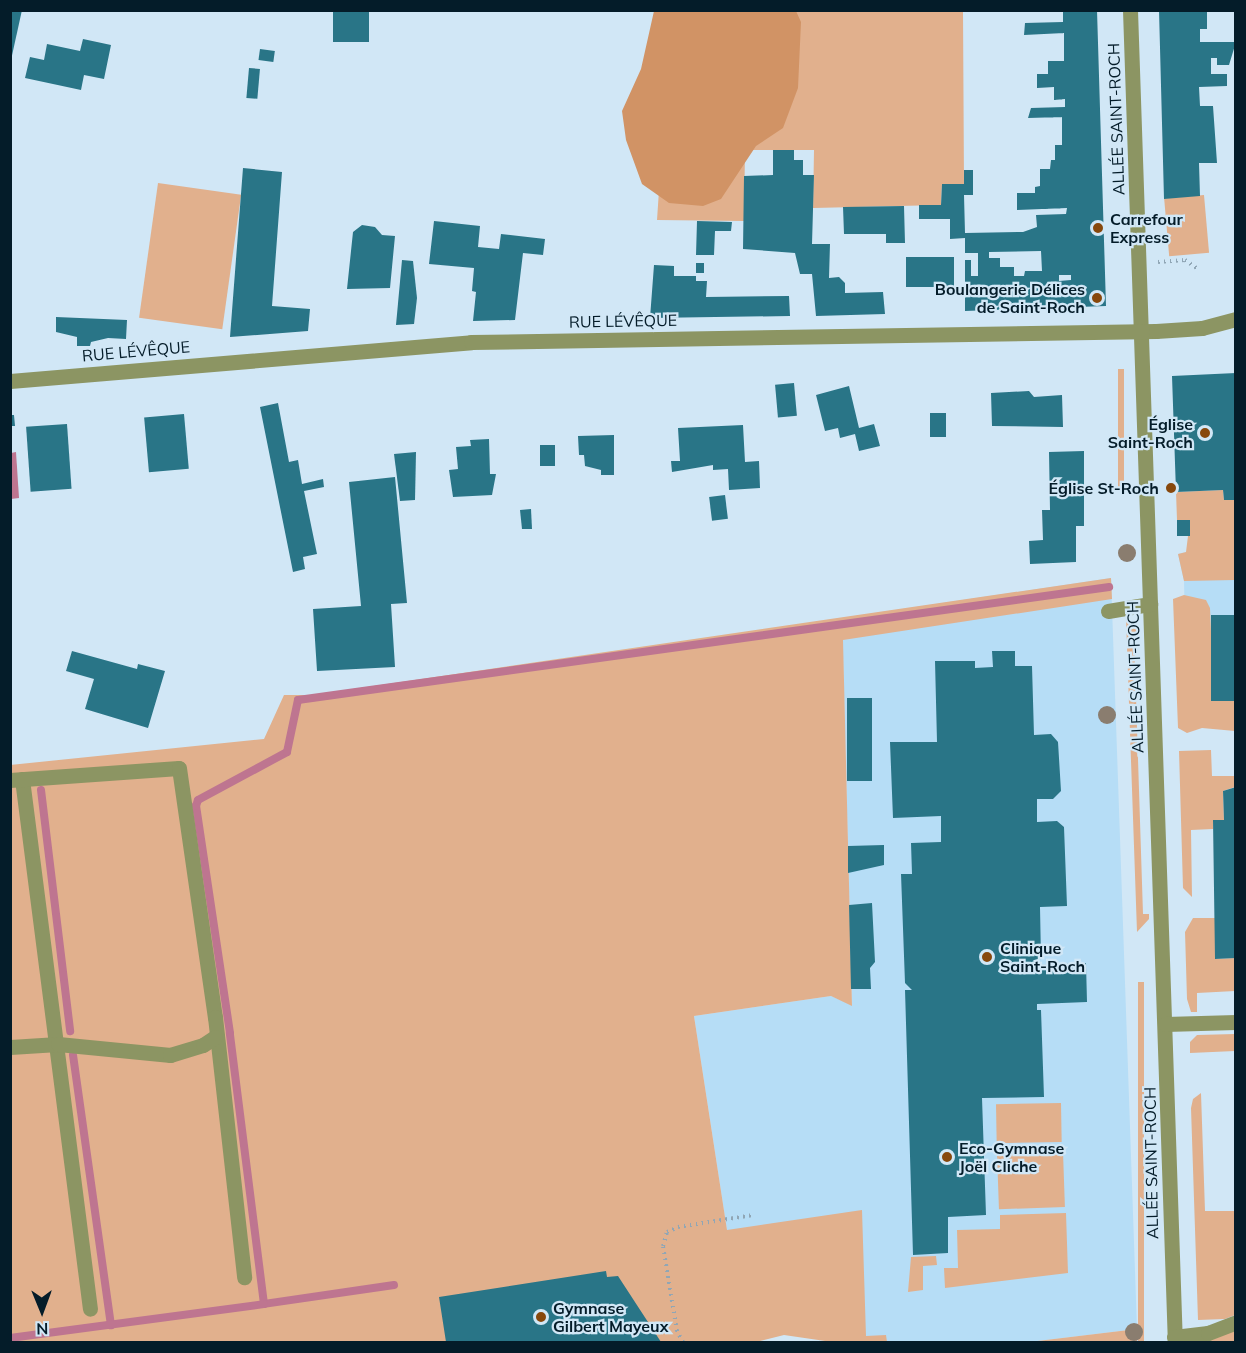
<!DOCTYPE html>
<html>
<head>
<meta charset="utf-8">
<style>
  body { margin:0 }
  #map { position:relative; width:1246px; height:1353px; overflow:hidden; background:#d1e7f6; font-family:Mulish,sans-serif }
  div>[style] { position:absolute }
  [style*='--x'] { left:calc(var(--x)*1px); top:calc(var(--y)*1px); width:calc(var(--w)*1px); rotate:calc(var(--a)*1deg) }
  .built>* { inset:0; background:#b6ddf6 }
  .green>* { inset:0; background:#e1b08d; transform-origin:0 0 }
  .forest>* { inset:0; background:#d19365 }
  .water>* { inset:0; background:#be7590 }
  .stream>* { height:8px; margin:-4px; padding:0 4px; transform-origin:4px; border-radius:4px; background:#be7590 }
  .building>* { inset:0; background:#297587; transform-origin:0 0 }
  .path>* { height:4px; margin-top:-2px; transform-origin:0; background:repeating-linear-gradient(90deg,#90a6b5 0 1.5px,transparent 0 6px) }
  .minor>* { height:15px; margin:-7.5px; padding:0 7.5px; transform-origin:7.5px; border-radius:7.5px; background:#8c9563 }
  .trees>* { width:18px; height:18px; margin:-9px; border-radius:50%; background:#8a7d6f }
  .dots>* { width:16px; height:16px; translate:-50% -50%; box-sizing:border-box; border:3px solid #d1e7f6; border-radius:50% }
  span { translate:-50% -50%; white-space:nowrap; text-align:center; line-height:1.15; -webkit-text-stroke:4.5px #d1e7f6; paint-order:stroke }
  .street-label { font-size:16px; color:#041c29 }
  .poi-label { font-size:16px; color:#041c29; font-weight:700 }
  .left { translate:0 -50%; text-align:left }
  .right { translate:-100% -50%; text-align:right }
  .frame { position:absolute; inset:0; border:12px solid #041c29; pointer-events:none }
  .north { position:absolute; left:12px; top:1281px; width:60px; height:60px; -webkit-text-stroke:4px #d1e7f6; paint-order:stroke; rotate:179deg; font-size:16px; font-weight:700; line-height:24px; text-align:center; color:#041c29 }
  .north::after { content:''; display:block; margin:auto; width:21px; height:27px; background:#041c29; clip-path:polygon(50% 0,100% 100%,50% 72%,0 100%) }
</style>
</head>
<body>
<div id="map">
  <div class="built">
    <div style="clip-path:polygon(1235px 541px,1235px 720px,1187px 722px,1184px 581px,1178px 554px)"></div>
    <div style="clip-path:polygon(1111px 578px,1137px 1329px,1029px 1342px,860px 1342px,727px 1230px,694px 1016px,831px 996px,852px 1005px,842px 618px)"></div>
  </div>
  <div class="green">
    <div style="clip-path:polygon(671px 11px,963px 11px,964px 184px,942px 184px,941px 205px,813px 208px,814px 150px,745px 150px,744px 221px,657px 220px)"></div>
    <div style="left:158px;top:183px;width:84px;height:136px;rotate:8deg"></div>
    <div style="left:1204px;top:195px;width:58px;height:40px;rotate:85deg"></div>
    <div style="left:1118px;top:369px;width:6px;height:123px"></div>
    <div style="clip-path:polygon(1223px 490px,1224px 500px,1235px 500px,1235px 580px,1184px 581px,1178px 554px,1186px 552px,1190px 520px,1177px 520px,1176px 492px)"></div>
    <div style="clip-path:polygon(1111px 578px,1112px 599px,843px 640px,852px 1006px,831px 996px,694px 1016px,727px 1230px,862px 1210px,866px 1336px,886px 1335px,887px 1342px,832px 1342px,784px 1335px,756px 1342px,11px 1342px,10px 765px,264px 739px,284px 695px,312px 695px)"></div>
    <div style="clip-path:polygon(1184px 595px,1206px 600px,1210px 608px,1214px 701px,1235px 700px,1235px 731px,1202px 728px,1187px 733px,1178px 728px,1173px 599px)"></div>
    <div style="clip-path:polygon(1126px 618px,1139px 628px,1140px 635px,1134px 635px,1143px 914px,1149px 914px,1149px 919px,1137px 932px)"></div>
    <div style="clip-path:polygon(1211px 750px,1212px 776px,1235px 776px,1235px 787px,1223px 791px,1224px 820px,1213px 821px,1213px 829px,1191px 830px,1192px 897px,1183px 888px,1179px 751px)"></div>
    <div style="clip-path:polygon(1193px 918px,1215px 918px,1215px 959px,1235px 958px,1235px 991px,1197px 993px,1197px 1012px,1191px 1012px,1187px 999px,1185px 932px)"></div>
    <div style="left:1138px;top:982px;width:6px;height:360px"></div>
    <div style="clip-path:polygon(1235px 1034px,1235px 1051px,1190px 1053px,1190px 1042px,1197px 1035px)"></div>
    <div style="clip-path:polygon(1201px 1093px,1205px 1211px,1235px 1211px,1235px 1315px,1225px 1319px,1198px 1320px,1191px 1108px,1193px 1099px)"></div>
    <div style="left:1061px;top:1103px;width:39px;height:65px;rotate:89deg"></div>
    <div style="left:1063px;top:1152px;width:55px;height:66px;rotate:88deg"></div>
    <div style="clip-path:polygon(1066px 1213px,1068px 1273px,945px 1288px,944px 1268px,958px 1268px,957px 1230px,1000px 1229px,1000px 1215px)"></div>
    <div style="clip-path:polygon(936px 1256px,937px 1265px,923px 1266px,923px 1290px,908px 1292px,911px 1257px)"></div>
    <div style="clip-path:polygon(1235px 1328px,1235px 1342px,1200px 1342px,1208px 1341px)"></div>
    <div style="clip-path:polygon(1137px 1329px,1137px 1342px,1029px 1342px)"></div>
  </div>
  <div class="forest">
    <div style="clip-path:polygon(654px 11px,796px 11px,801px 22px,798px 88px,783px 128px,756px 146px,721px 199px,703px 206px,669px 203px,642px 184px,626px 140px,622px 111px,641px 69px)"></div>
  </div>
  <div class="water">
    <div style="clip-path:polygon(16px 452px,19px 498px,11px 499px,11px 453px)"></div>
  </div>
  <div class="stream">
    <div style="--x:41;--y:790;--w:243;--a:83.1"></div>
    <div style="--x:73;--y:1055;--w:273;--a:82"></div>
    <div style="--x:394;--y:1285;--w:131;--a:171.7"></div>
    <div style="--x:264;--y:1304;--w:273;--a:-97.2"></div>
    <div style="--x:230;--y:1033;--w:230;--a:-98.5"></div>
    <div style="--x:196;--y:806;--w:6;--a:-72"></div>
    <div style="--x:198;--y:800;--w:101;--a:-28.3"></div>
    <div style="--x:287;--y:752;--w:53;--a:-78.1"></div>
    <div style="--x:298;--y:700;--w:819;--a:-7.93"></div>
    <div style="--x:10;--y:1338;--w:256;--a:-7.6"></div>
  </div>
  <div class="building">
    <div style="clip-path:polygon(10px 10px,22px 10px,11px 60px,10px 60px)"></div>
    <div style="left:333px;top:10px;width:36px;height:32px"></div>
    <div style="clip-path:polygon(evenodd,1063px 10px,1097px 10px,1106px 306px,965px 311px,965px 260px,971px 260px,971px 276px,978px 276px,978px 253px,965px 253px,965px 238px,950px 239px,950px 219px,919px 219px,919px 205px,941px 205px,942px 184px,964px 184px,964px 170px,973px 170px,973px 195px,964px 195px,965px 233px,1023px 232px,1037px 227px,1036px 215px,1066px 214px,1067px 208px,1017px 210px,1017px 193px,1035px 193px,1035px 187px,1040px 186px,1040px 169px,1050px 169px,1051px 160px,1055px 160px,1055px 145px,1062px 145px,1062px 117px,1028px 118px,1031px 108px,1065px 107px,1065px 99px,1054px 100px,1054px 87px,1037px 88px,1037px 74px,1048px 74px,1048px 61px,1064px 61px,1064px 33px,1024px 35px,1025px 23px,1063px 22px,1063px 10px,1041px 251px,1042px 271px,1025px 271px,1024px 276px,1014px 276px,1014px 267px,1000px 267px,1000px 258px,989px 258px,989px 252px,1041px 251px,1063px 10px,1059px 275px,1071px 275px,1071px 280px,1059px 281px,1059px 275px)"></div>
    <div style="clip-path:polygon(1159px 10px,1207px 10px,1207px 29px,1200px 29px,1200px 42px,1236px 42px,1229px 65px,1217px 65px,1217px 58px,1211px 58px,1211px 74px,1227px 74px,1227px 86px,1199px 87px,1200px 106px,1213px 106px,1217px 163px,1199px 163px,1200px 196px,1164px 199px)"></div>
    <div style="clip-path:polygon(83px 39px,111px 45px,104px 79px,84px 75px,81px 90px,25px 78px,30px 57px,44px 60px,47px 44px,80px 51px)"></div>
    <div style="left:260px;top:49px;width:15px;height:11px;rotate:8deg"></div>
    <div style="left:249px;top:68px;width:11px;height:30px;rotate:5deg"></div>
    <div style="clip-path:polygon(773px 150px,794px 150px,794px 160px,803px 160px,803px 175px,814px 175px,812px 244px,830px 244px,829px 278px,839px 277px,845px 283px,845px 293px,883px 292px,885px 314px,816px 316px,812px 274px,800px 274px,795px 253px,743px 249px,744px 176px,773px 175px)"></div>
    <div style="clip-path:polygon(243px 168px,282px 172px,272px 306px,310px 309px,308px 331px,230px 337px)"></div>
    <div style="clip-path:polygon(904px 206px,905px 243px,886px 243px,886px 234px,844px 234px,843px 207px)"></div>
    <div style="clip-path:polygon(434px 221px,480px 226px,478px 247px,499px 249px,501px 234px,545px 239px,543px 255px,523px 253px,515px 320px,473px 321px,476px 292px,472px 291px,474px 268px,429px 264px)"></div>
    <div style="clip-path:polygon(697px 221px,732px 222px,731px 231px,715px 231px,714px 255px,696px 255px)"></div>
    <div style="clip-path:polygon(362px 225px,375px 227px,382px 235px,395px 236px,390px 288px,347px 289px,353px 232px)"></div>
    <div style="left:954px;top:257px;width:30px;height:48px;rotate:90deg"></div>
    <div style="clip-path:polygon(402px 260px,413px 261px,417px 298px,414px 324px,396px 325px)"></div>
    <div style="left:696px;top:263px;width:8px;height:10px"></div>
    <div style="clip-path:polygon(654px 265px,674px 266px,674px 276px,696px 276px,696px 281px,707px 281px,706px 297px,789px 296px,790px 316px,650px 318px)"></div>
    <div style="clip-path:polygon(56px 317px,127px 320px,126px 339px,108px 338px,91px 342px,90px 346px,77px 346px,77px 337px,56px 332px)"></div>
    <div style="clip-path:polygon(1236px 373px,1236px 500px,1224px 500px,1223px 490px,1176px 492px,1172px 376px)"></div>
    <div style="left:794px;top:383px;width:33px;height:19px;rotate:85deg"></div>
    <div style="clip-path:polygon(849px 386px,859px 428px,874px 424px,880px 446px,859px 451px,855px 434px,840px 438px,838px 428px,825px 431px,816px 395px)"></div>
    <div style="clip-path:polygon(1029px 391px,1034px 397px,1062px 395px,1063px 427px,992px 426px,991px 393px)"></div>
    <div style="clip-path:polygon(278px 403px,289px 462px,298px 460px,302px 484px,323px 479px,324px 487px,304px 491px,317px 554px,303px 557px,305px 569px,293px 572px,260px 407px)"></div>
    <div style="left:946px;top:413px;width:24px;height:16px;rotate:90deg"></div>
    <div style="left:184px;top:414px;width:55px;height:40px;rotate:85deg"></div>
    <div style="clip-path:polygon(10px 415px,14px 415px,15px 426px,10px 426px)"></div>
    <div style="left:67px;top:424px;width:65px;height:41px;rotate:86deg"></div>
    <div style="clip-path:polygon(743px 425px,745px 462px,759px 461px,760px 488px,729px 490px,728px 469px,713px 470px,713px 465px,672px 472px,671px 461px,680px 461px,678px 428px)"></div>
    <div style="clip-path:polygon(614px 435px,614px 475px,601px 475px,601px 470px,585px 466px,584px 455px,579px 455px,578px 436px)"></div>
    <div style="clip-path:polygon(489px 439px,490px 474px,496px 474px,492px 495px,453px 497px,449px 470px,458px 469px,456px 447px,471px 446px,470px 440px)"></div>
    <div style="left:540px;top:445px;width:15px;height:21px"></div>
    <div style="clip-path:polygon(1084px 451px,1084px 526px,1076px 526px,1076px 562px,1030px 564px,1029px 541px,1043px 540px,1042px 510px,1050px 510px,1049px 452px)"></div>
    <div style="clip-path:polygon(416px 452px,415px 500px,400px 501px,394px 454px)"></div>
    <div style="clip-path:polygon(395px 477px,407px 603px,391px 604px,395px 667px,317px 671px,313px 609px,361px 606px,349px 482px)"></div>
    <div style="left:725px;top:495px;width:24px;height:16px;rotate:83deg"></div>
    <div style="clip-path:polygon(531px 509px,532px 529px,522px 529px,520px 510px)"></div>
    <div style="left:1177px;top:520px;width:13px;height:16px"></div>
    <div style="left:1211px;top:615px;width:25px;height:86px"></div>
    <div style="clip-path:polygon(72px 651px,137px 669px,138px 664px,165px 671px,148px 728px,85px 709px,94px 679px,66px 671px)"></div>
    <div style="clip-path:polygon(992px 651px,1015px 651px,1015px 666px,1032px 666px,1034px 735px,1051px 734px,1058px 742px,1061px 791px,1053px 799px,1037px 799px,1037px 822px,1057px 821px,1064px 827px,1067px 906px,1040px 907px,1041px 959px,1036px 960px,1036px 965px,1086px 963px,1087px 1002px,1037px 1004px,1037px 1010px,1041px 1010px,1044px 1097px,982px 1098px,986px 1215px,948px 1217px,948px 1253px,913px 1255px,905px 990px,912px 990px,905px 983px,901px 874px,912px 874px,911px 843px,941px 842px,941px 816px,893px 818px,890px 742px,937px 742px,935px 661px,975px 661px,975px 668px,993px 667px)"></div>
    <div style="left:847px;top:698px;width:25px;height:83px"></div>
    <div style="clip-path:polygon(1236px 787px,1236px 958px,1215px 959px,1213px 820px,1224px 820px,1223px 791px)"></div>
    <div style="clip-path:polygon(884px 845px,884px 865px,848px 873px,848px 846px)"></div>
    <div style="clip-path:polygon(872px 903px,875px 962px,870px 968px,871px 989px,851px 989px,849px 905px)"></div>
    <div style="clip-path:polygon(606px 1271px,607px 1277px,618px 1276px,661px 1342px,446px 1342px,439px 1297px)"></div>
  </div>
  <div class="path">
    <div style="--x:1158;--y:262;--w:27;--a:-4"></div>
    <div style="--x:1185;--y:260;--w:16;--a:35"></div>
    <div style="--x:683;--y:1342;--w:13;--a:-119"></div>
    <div style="--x:677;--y:1331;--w:86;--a:-99.4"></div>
    <div style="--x:663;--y:1246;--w:15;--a:-74"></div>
    <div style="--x:667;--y:1232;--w:12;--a:-24"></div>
    <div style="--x:678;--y:1227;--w:76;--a:-9.1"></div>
  </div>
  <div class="minor">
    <div style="--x:1130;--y:10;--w:1333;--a:88.07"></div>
    <div style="--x:10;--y:381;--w:463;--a:-4.8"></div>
    <div style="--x:471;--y:342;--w:685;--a:-0.92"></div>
    <div style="--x:1156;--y:331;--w:46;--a:-3.7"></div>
    <div style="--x:1202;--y:328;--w:35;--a:-15"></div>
    <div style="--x:1108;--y:611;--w:43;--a:-9.5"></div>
    <div style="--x:22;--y:779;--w:534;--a:82.69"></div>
    <div style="--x:10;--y:780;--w:169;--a:-4.1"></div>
    <div style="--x:179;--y:768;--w:252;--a:81.8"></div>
    <div style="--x:215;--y:1017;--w:262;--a:83.6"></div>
    <div style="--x:1165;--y:1024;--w:71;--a:-1.6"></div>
    <div style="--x:10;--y:1047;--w:48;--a:-3.6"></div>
    <div style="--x:58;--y:1044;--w:113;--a:5.6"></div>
    <div style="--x:170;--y:1055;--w:34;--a:-17"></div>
    <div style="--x:203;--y:1045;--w:14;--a:-34"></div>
    <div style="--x:1174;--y:1337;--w:34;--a:-7"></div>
    <div style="--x:1208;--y:1333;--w:30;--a:-21"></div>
  </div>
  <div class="trees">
    <div style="left:1127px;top:553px"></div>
    <div style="left:1107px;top:715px"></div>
    <div style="left:1134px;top:1332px"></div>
  </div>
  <div class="dots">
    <div style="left:1098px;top:228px;background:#87480c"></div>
    <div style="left:1097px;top:298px;background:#87480c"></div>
    <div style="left:1205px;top:433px;background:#87480c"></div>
    <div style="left:1171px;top:488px;background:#87480c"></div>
    <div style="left:987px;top:957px;background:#87480c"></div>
    <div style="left:947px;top:1157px;background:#87480c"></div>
    <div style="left:541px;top:1317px;background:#87480c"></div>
  </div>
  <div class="street-label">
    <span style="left:1116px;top:119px;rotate:-92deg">ALLÉE SAINT-ROCH</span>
    <span style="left:623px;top:321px;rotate:-1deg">RUE LÉVÊQUE</span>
    <span style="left:136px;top:351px;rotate:-5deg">RUE LÉVÊQUE</span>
    <span style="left:1135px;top:677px;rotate:-92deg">ALLÉE SAINT-ROCH</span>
    <span style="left:1151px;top:1163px;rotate:-91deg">ALLÉE SAINT-ROCH</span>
  </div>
  <div class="poi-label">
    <span class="left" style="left:1110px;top:228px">Carrefour<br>Express</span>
    <span class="right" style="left:1085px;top:298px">Boulangerie Délices<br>de Saint-Roch</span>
    <span class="right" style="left:1193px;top:433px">Église<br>Saint-Roch</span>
    <span class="right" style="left:1159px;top:488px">Église St-Roch</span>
    <span class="left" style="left:1000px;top:957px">Clinique<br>Saint-Roch</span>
    <span class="left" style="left:959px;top:1157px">Eco-Gymnase<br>Joël Cliche</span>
    <span class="left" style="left:553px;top:1317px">Gymnase<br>Gilbert Mayeux</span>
  </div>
  <div class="frame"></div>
  <div class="north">N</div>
</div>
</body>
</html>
